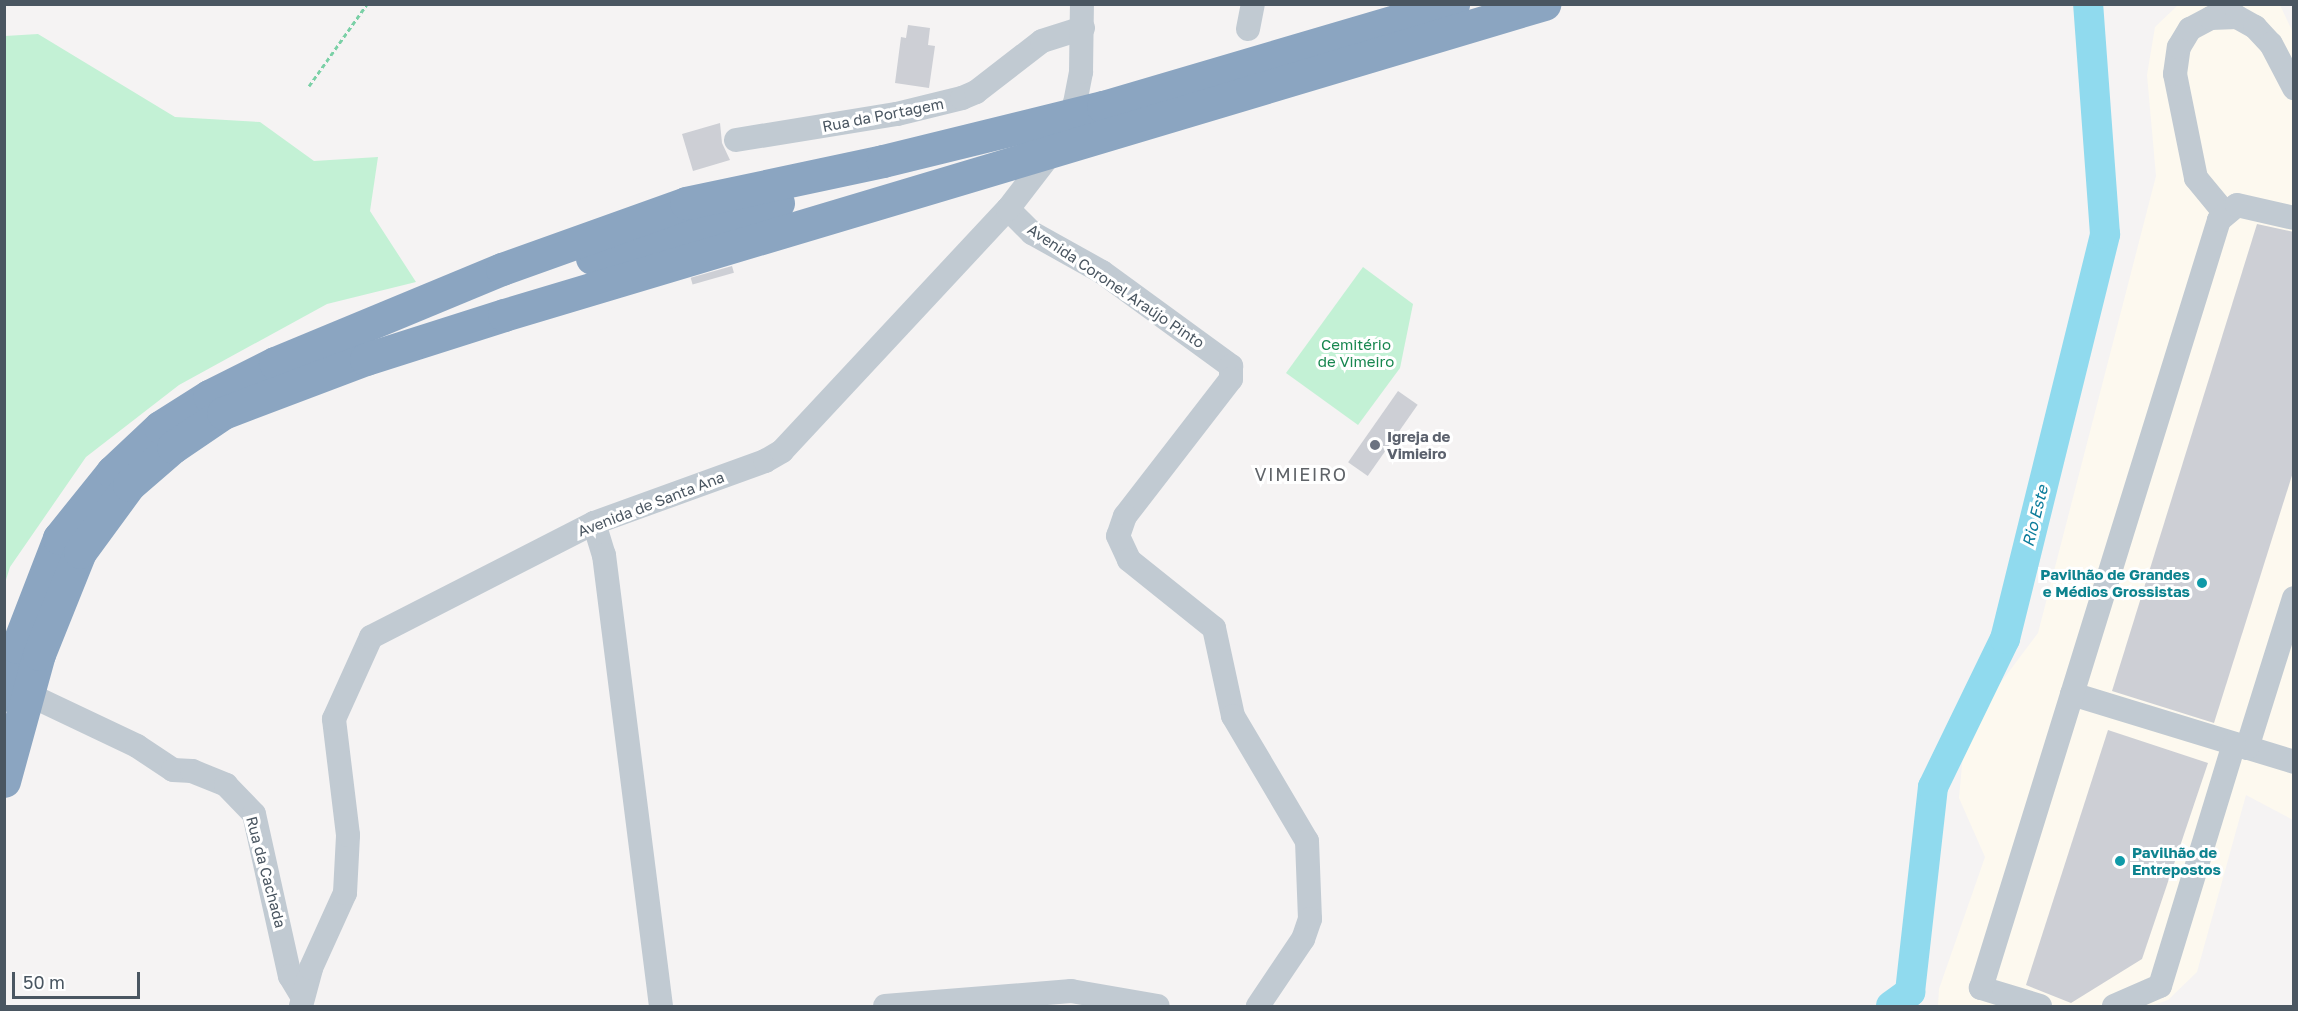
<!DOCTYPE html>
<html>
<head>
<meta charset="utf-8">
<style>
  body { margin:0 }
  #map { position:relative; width:2298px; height:1011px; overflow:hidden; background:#f5f3f3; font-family:"Golos Text",sans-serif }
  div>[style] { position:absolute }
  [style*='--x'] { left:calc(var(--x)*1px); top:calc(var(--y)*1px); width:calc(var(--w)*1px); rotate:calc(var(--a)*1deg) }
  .commercial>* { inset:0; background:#fdf9ef }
  .green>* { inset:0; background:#c3f1d5 }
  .river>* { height:30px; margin:-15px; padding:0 15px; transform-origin:15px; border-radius:15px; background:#90daee }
  .building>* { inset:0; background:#cdcfd5; transform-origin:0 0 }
  .path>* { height:3px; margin-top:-1.5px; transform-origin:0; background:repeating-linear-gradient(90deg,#7ad0a6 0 4.5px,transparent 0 7.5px) }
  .minor>* { height:24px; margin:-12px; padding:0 12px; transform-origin:12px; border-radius:12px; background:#c1cad2 }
  .highway>* { height:33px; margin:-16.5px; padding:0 16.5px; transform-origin:16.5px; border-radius:16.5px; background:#8ba5c1 }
  .dots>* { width:16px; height:16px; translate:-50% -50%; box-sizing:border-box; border:3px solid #fff; border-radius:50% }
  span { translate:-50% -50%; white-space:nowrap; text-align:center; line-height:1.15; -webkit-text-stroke:6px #fff; paint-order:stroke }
  .street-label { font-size:15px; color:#4a5661 }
  .park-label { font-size:15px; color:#17864f }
  .worship-label { font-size:15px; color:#5b616d; font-weight:700 }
  .left { translate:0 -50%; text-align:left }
  .culture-label { font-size:15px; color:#0d838f; font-weight:700 }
  .right { translate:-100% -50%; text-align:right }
  .water-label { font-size:16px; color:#0c7c9b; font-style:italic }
  .quarter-label { font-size:18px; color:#5f6368; letter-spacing:1.5px }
  .frame { position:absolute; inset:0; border:6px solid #4a5661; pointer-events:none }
  .scale { position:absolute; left:12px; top:972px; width:128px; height:27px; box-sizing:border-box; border:3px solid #4a5661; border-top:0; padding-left:8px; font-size:18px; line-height:21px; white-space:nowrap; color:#4a5661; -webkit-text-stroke:4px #fff; paint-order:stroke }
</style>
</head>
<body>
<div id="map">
  <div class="commercial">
    <div style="clip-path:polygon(2178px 5px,2280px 5px,2294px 35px,2293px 820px,2246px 795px,2197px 972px,2168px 1000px,2151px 1006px,1938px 1006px,1939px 989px,1985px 857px,1959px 798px,1963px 754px,1984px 705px,2038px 633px,2156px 176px,2147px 75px,2155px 27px)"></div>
  </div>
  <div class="green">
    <div style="clip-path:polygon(38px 34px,175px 117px,260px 122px,314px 161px,378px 157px,370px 211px,416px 282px,327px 304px,179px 385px,86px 457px,10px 567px,5px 583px,5px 36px)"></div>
    <div style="clip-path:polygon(1363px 267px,1413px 304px,1400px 368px,1358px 425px,1286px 373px)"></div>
  </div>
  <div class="river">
    <div style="--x:1891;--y:1006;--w:24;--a:-36"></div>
    <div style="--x:1910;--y:992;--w:206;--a:-83.6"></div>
    <div style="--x:1933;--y:787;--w:165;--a:-64.1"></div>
    <div style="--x:2005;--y:639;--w:417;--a:-76.1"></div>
    <div style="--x:2105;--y:234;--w:231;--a:-94.2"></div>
  </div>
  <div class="building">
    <div style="clip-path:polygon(908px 25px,930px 28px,928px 45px,935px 46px,929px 88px,895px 83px,901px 37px,906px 38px)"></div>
    <div style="clip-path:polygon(720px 123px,722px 143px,730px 160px,693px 171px,682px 134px)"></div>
    <div style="clip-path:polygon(2257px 224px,2294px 232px,2294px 469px,2214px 723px,2112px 691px)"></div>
    <div style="left:732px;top:266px;width:7px;height:43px;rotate:74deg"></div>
    <div style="left:1398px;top:391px;width:24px;height:87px;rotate:35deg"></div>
    <div style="clip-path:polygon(2108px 730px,2208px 763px,2142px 959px,2071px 1003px,2026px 985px)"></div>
  </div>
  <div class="path">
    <div style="--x:309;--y:86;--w:100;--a:-54.7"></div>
  </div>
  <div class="minor">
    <div style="--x:1248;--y:29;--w:25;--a:-79"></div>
    <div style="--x:736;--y:140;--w:163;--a:-9.2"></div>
    <div style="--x:897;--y:114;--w:67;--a:-13.8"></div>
    <div style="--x:962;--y:98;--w:15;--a:-23"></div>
    <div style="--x:976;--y:92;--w:83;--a:-37.7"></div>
    <div style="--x:1042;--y:41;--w:43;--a:-17.6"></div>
    <div style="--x:1008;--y:209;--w:34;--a:45"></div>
    <div style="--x:1032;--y:233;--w:80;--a:29.1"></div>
    <div style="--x:1102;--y:272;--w:160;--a:36.1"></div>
    <div style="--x:1231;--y:366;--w:13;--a:90"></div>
    <div style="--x:1231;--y:379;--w:173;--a:127.7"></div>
    <div style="--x:1125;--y:516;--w:21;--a:109"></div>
    <div style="--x:1118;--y:536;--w:26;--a:65"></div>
    <div style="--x:1129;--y:560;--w:109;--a:38.7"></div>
    <div style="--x:1214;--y:628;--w:90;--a:77.8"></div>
    <div style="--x:1233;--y:716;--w:145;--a:59.4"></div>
    <div style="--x:1307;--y:841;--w:78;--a:87.8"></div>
    <div style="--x:1310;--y:919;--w:21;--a:109"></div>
    <div style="--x:1303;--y:939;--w:81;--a:123.9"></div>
    <div style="--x:2224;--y:212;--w:44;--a:-129.5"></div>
    <div style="--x:2196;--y:178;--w:106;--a:-101.4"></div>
    <div style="--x:2175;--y:74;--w:27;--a:-82"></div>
    <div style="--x:2179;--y:47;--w:21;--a:-59"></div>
    <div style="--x:2190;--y:29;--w:24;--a:-28"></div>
    <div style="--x:2211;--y:18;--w:26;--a:-2"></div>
    <div style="--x:2237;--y:17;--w:21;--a:29"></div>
    <div style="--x:2255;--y:27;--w:23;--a:47"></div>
    <div style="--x:2271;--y:44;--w:50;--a:62.4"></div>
    <div style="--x:594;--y:523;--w:34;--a:73"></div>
    <div style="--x:604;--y:555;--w:455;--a:82.8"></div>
    <div style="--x:15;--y:688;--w:135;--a:25.4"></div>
    <div style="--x:137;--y:746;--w:43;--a:33.7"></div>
    <div style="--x:173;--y:770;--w:19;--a:3"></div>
    <div style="--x:192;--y:771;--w:37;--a:22"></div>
    <div style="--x:226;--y:785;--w:40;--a:46"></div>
    <div style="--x:254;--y:814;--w:166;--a:77.5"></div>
    <div style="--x:290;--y:976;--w:21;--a:59"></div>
    <div style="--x:2072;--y:694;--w:232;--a:17"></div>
    <div style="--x:2247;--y:748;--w:157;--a:-72.6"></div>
    <div style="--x:301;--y:1006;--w:39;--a:-75"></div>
    <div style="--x:311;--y:968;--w:82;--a:-65.6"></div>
    <div style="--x:345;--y:893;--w:58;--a:-87"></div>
    <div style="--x:348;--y:835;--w:117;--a:-96.9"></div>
    <div style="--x:334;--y:719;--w:90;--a:-65.7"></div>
    <div style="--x:371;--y:637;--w:250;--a:-27.1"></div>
    <div style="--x:594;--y:523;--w:182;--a:-19.9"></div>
    <div style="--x:765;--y:461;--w:20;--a:-30"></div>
    <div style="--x:782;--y:451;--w:331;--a:-47"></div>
    <div style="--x:1008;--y:209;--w:82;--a:-52.4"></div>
    <div style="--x:1058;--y:144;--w:44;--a:-67.5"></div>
    <div style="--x:1075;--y:103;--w:32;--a:-79"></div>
    <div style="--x:1081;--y:72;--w:68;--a:-89.2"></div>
    <div style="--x:885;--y:1006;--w:187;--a:-4.6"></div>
    <div style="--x:1071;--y:991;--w:88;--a:9.8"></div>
    <div style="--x:2040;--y:1006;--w:62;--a:-163"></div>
    <div style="--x:1981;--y:988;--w:804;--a:-72.78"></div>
    <div style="--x:2219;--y:220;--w:23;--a:-40"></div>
    <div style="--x:2237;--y:205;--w:58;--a:12.8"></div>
    <div style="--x:2114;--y:1006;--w:50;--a:-23.5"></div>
    <div style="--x:2160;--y:986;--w:253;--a:-73"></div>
  </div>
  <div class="highway">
    <div style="--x:592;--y:258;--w:194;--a:-16.5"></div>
    <div style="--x:4;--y:695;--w:50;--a:-74.8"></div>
    <div style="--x:17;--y:647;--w:117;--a:-68.9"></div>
    <div style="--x:59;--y:538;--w:85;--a:-51.2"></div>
    <div style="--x:112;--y:472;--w:66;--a:-43.2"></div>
    <div style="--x:160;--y:427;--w:58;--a:-32.3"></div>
    <div style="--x:209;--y:396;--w:74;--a:-26.6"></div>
    <div style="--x:275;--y:363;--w:246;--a:-22.5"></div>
    <div style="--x:502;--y:269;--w:195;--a:-19.7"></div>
    <div style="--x:686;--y:203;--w:201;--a:-12"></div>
    <div style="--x:883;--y:161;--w:227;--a:-13.8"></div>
    <div style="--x:1103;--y:107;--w:365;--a:-16.4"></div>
    <div style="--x:4;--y:781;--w:132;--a:-74.6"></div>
    <div style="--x:39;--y:654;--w:110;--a:-68.1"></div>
    <div style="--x:80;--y:552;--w:83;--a:-53.8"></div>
    <div style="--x:129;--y:485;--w:58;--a:-40.8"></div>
    <div style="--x:173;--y:447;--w:60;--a:-34.2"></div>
    <div style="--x:223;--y:413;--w:153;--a:-20.7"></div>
    <div style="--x:366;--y:359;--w:145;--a:-17.7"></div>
    <div style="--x:504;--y:315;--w:1086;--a:-16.65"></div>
  </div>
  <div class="dots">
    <div style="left:1375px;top:445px;background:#6b7280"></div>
    <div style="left:2202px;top:583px;background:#0f9aa8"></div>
    <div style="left:2120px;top:861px;background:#0f9aa8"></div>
  </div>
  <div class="street-label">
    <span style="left:883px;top:115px;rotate:-11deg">Rua da Portagem</span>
    <span style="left:1116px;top:286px;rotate:34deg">Avenida Coronel Araújo Pinto</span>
    <span style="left:651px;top:504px;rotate:-21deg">Avenida de Santa Ana</span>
    <span style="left:266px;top:872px;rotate:75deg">Rua da Cachada</span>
  </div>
  <div class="park-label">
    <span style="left:1356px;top:353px">Cemitério<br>de Vimeiro</span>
  </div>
  <div class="worship-label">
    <span class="left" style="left:1387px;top:445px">Igreja de<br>Vimieiro</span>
  </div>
  <div class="culture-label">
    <span class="right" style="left:2190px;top:583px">Pavilhão de Grandes<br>e Médios Grossistas</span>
    <span class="left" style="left:2132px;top:861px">Pavilhão de<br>Entrepostos</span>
  </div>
  <div class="water-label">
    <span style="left:2035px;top:516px;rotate:-76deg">Rio Este</span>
  </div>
  <div class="quarter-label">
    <span style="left:1301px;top:474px">VIMIEIRO</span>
  </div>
  <div class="frame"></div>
  <div class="scale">50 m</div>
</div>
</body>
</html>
